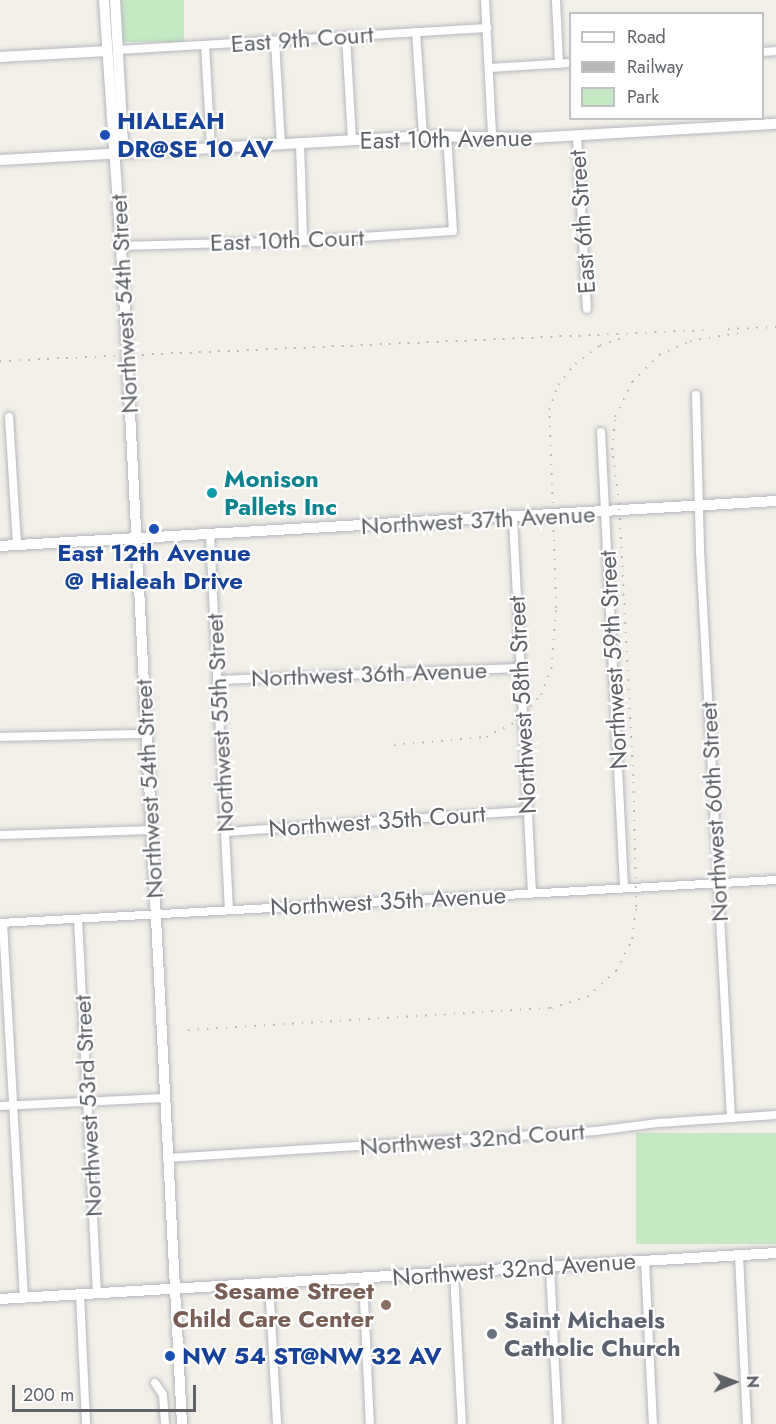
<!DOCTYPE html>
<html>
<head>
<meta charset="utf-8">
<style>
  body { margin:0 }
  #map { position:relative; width:776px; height:1424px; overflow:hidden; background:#f1efe8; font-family:Jost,sans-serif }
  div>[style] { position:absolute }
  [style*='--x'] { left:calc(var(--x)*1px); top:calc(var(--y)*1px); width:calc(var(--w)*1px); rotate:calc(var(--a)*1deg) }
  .green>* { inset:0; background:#c5e8c5; transform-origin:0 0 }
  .roads { filter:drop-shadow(0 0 2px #b5b8bc) drop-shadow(0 0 2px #b5b8bc) }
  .street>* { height:8px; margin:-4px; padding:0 4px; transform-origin:4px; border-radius:4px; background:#fff }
  .secondary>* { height:10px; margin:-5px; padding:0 5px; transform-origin:5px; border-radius:5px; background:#fff }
  .rail>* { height:1.5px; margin-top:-0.75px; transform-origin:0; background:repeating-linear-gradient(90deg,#b6b7b8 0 1.5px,transparent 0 9.5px) }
  .dots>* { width:16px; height:16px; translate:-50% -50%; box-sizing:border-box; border:3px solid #fff; border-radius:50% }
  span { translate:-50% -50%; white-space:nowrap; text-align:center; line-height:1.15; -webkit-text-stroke:4.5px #fff; paint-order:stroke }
  .street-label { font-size:24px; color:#5f6368 }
  .transit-label { font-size:24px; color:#164399; font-weight:700 }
  .left { translate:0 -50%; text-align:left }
  .culture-label { font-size:24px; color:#0d838f; font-weight:700 }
  .education-label { font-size:24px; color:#785e54; font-weight:700 }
  .right { translate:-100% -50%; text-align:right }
  .worship-label { font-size:24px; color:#5b616d; font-weight:700 }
  .legend { position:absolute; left:569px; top:12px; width:195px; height:108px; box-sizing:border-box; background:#fff; border:2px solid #bfc1c3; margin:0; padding:8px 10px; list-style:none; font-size:18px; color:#5f6368 }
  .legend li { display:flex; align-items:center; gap:12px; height:30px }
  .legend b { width:30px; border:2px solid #bfc1c3 }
  .north { position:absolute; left:704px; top:1352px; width:60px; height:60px; -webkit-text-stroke:4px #fff; paint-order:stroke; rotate:89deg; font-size:16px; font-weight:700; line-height:24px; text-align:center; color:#5f6368 }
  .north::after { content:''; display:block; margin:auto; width:21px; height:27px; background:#5f6368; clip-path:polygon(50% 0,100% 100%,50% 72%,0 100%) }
  .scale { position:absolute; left:12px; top:1385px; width:184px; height:27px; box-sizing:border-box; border:3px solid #5f6368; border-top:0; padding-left:8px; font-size:18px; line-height:21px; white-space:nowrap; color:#5f6368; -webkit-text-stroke:4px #fff; paint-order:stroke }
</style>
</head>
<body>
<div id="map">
  <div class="green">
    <div style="left:120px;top:0;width:64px;height:42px"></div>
    <div style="left:776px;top:1133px;width:111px;height:140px;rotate:90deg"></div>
  </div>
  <div class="roads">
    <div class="street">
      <div style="--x:485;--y:0;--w:135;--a:87"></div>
      <div style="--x:556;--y:0;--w:64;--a:87.3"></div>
      <div style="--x:416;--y:32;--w:104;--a:86.1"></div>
      <div style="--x:346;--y:36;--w:104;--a:86.7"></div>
      <div style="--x:275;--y:41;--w:104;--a:86.7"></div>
      <div style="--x:205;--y:45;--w:104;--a:86.7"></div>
      <div style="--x:118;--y:50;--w:370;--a:-3.4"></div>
      <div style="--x:762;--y:52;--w:14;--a:-4"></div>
      <div style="--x:489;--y:68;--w:81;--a:-3.5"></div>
      <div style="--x:577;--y:136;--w:173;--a:86.7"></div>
      <div style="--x:300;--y:143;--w:98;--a:88.2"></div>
      <div style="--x:121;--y:246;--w:182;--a:-1.6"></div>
      <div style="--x:303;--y:241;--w:150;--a:-3.8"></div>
      <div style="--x:453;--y:231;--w:96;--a:-93.6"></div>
      <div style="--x:696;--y:395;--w:156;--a:88.5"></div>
      <div style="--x:700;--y:551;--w:568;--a:86.87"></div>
      <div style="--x:9;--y:417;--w:128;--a:86.4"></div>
      <div style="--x:601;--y:432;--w:456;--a:87.1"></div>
      <div style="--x:513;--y:518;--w:374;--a:87.1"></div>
      <div style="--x:210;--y:536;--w:374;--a:87.1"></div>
      <div style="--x:217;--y:680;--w:304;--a:-2.3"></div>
      <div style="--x:0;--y:737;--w:146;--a:-1.2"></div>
      <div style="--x:226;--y:832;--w:303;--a:-4"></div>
      <div style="--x:0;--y:835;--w:151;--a:-1.9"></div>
      <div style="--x:78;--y:919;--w:375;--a:87.1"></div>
      <div style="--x:0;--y:923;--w:777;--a:-3.17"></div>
      <div style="--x:3;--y:923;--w:376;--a:86.8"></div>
      <div style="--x:0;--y:1106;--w:164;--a:-2.8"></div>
      <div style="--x:167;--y:1158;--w:430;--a:-3.6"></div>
      <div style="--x:596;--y:1131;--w:63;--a:-7.4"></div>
      <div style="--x:658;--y:1123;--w:118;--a:-3.9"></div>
      <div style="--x:739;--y:1255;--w:169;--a:87.3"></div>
      <div style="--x:645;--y:1261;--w:163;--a:87.2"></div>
      <div style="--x:550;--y:1267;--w:157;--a:87.1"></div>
      <div style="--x:454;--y:1273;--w:151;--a:87"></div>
      <div style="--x:363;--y:1278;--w:146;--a:87.3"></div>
      <div style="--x:269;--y:1284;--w:140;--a:86.7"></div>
      <div style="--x:80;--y:1295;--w:129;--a:87.3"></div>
      <div style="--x:155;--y:1383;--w:14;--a:56"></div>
      <div style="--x:163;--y:1395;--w:29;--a:86"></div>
    </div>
    <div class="secondary">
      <div style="--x:104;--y:0;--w:296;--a:86.1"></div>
      <div style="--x:124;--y:295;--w:1130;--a:87.06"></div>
      <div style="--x:115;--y:0;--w:143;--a:86.8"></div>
      <div style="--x:123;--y:143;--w:13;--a:122"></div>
      <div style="--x:0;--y:57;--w:107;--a:-3.2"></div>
      <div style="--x:0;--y:160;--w:424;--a:-3.2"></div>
      <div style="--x:423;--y:136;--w:108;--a:1.1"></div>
      <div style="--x:531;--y:138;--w:245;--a:-3.3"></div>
      <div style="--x:0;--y:546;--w:777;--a:-3.32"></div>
      <div style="--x:0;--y:1299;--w:777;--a:-3.39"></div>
    </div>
  </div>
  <div class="rail">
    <div style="--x:728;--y:329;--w:48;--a:-2.4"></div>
    <div style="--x:0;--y:361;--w:708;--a:-2.51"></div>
    <div style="--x:394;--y:745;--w:92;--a:-5"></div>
    <div style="--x:486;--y:737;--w:36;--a:-27"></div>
    <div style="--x:518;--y:721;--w:35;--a:-49"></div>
    <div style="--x:541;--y:695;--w:28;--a:-69"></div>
    <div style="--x:551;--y:669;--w:61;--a:-85.3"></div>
    <div style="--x:556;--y:608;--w:198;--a:-92"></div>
    <div style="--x:549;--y:410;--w:27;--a:-70"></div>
    <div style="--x:558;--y:385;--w:27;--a:-51"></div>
    <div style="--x:575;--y:364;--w:31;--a:-37"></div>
    <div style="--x:600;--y:345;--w:21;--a:-17"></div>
    <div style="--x:188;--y:1030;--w:364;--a:-3.5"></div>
    <div style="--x:551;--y:1008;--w:38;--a:-17"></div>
    <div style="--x:587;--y:997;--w:39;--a:-42"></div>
    <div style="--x:616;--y:971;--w:36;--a:-63"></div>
    <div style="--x:632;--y:939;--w:32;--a:-83"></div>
    <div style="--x:636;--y:907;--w:131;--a:-91.3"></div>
    <div style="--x:633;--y:776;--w:271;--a:-93"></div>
    <div style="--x:619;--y:505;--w:55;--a:-97.3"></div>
    <div style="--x:612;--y:450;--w:33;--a:-85"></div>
    <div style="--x:615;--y:417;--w:39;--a:-64"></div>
    <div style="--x:632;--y:382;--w:38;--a:-45"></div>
    <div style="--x:659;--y:355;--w:34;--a:-24"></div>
    <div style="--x:690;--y:341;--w:49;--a:-9.5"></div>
  </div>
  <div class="dots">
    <div style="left:105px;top:135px;background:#1a4fb4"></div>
    <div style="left:212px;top:493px;background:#0f9aa8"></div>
    <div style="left:154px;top:529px;background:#1a4fb4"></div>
    <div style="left:386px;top:1305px;background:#8d6e63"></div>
    <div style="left:492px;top:1334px;background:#6b7280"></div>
    <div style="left:170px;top:1356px;background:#1a4fb4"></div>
  </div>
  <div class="street-label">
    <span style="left:302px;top:39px;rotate:-4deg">East 9th Court</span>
    <span style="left:446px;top:139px;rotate:-1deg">East 10th Avenue</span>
    <span style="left:582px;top:222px;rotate:-94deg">East 6th Street</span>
    <span style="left:287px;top:240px;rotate:-2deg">East 10th Court</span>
    <span style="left:124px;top:304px;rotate:-93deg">Northwest 54th Street</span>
    <span style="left:478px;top:520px;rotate:-3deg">Northwest 37th Avenue</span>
    <span style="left:613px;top:660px;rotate:-93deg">Northwest 59th Street</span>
    <span style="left:369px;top:674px;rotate:-2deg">Northwest 36th Avenue</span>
    <span style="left:522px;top:705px;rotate:-93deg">Northwest 58th Street</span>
    <span style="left:220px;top:723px;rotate:-93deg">Northwest 55th Street</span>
    <span style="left:149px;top:789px;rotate:-93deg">Northwest 54th Street</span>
    <span style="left:714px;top:812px;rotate:-93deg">Northwest 60th Street</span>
    <span style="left:377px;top:821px;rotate:-4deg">Northwest 35th Court</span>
    <span style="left:388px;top:901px;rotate:-3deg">Northwest 35th Avenue</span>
    <span style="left:88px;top:1106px;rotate:-93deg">Northwest 53rd Street</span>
    <span style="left:472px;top:1139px;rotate:-4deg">Northwest 32nd Court</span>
    <span style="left:514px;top:1269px;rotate:-4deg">Northwest 32nd Avenue</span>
  </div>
  <div class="transit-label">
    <span class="left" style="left:117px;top:135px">HIALEAH<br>DR@SE 10 AV</span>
    <span style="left:154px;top:567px">East 12th Avenue<br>@ Hialeah Drive</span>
    <span class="left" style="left:182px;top:1356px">NW 54 ST@NW 32 AV</span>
  </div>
  <div class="culture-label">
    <span class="left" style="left:224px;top:493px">Monison<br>Pallets Inc</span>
  </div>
  <div class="education-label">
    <span class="right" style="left:374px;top:1305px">Sesame Street<br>Child Care Center</span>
  </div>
  <div class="worship-label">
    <span class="left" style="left:504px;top:1334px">Saint Michaels<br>Catholic Church</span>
  </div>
  <ul class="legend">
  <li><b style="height:8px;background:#fff"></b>Road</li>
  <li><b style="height:8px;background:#b6b7b8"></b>Railway</li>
  <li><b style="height:16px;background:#c5e8c5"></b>Park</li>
  </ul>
  <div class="north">N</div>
  <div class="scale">200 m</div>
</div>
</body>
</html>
